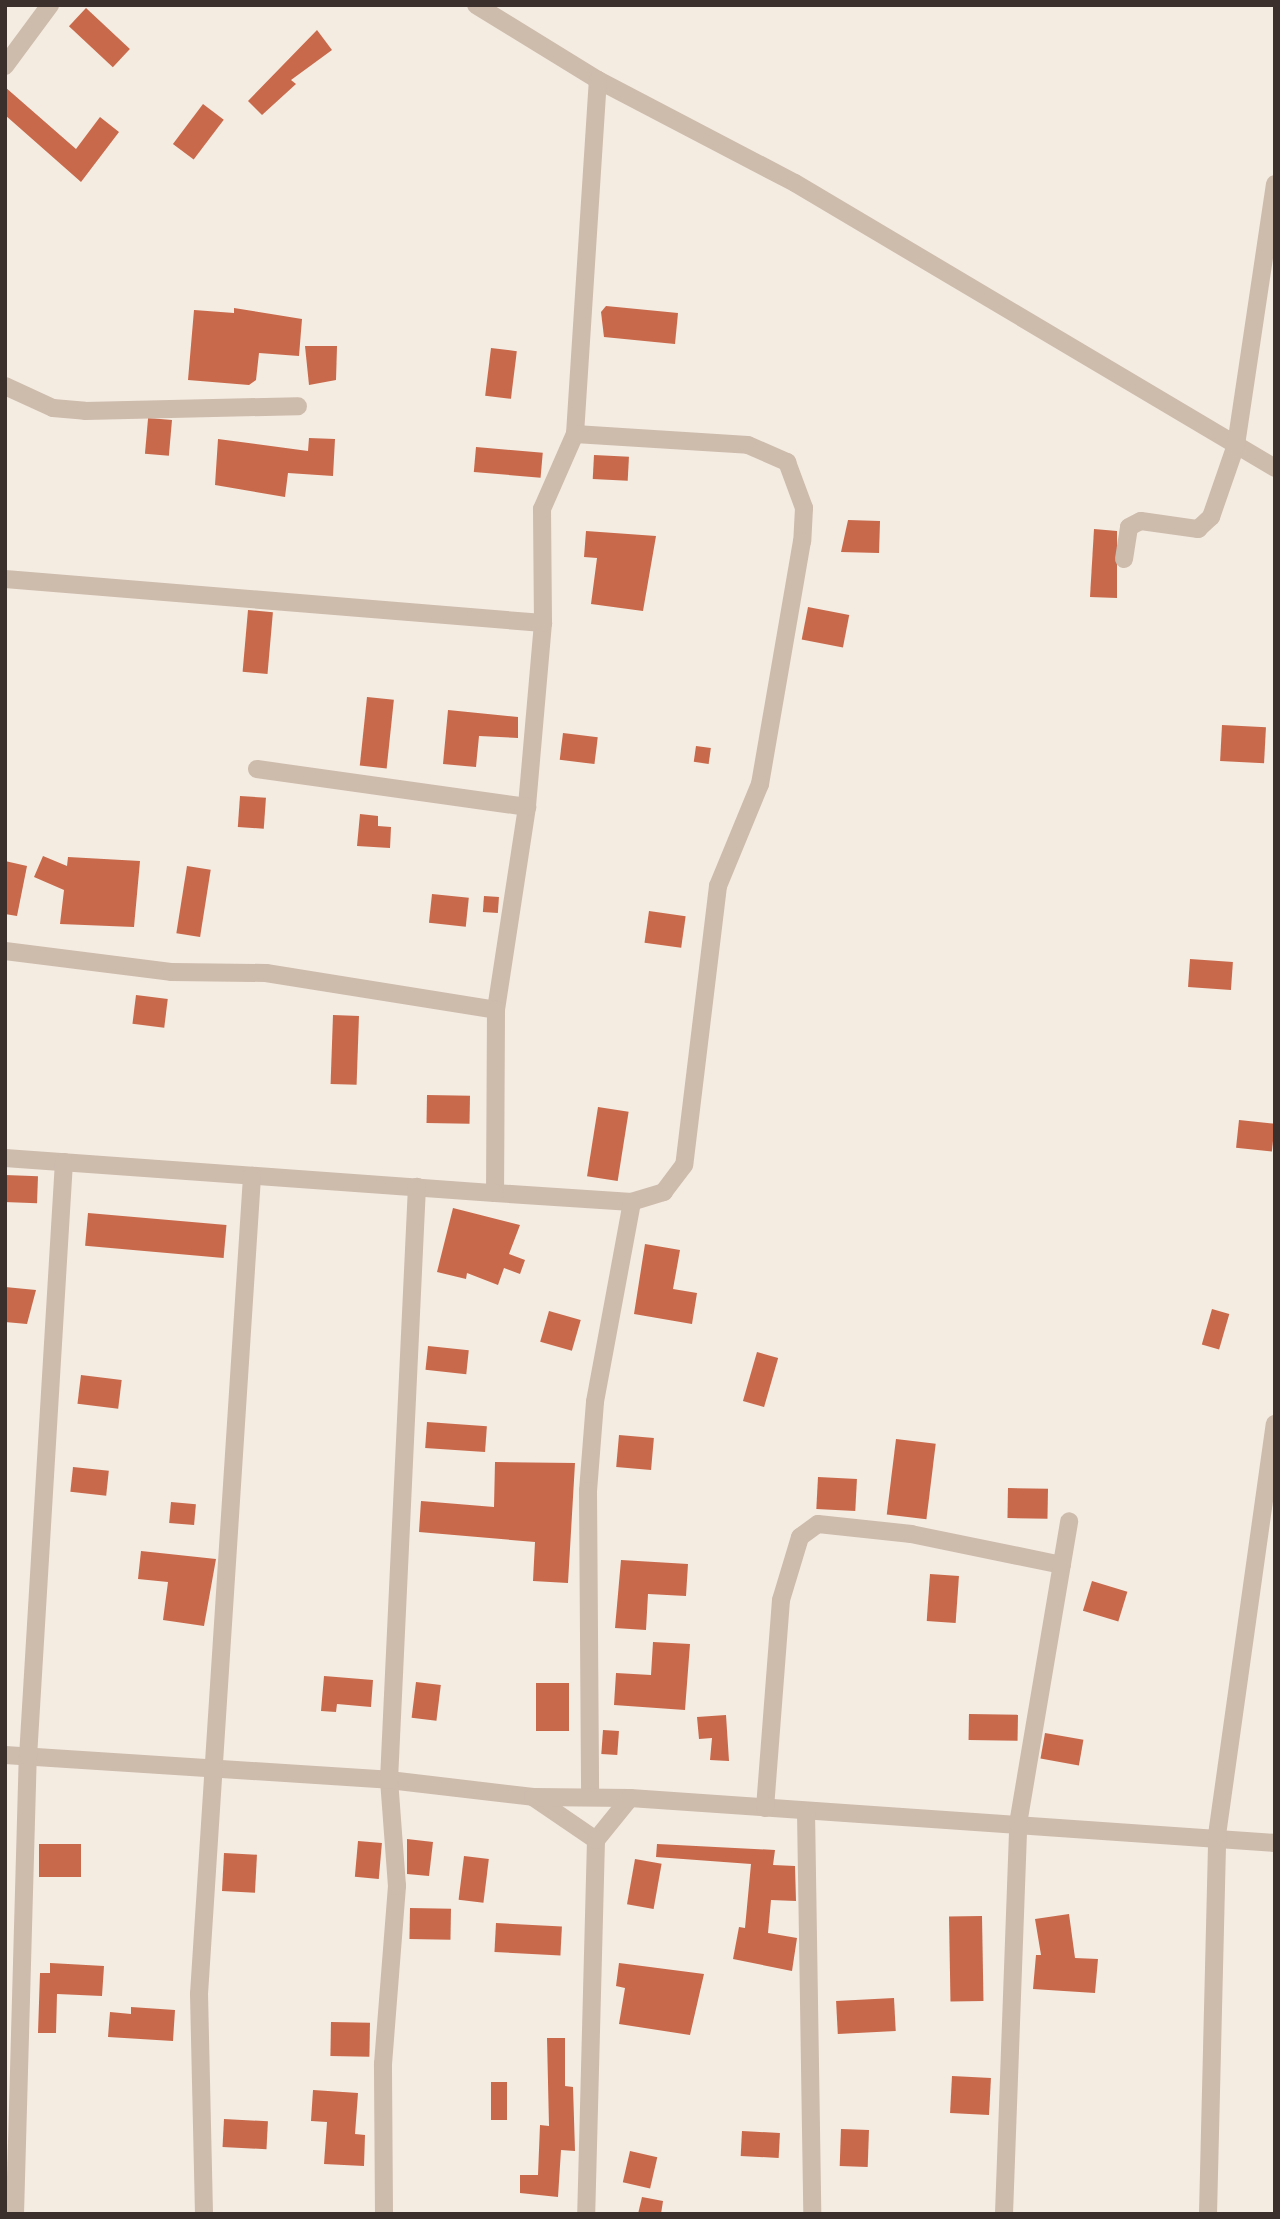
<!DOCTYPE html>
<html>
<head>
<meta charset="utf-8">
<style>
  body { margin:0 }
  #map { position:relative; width:1280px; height:2219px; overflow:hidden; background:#f4ebe1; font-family:"DM Sans",sans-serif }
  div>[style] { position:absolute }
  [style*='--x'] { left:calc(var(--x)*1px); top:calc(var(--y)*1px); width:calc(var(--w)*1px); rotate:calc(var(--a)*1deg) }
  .building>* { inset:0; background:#c8694b; transform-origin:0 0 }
  .minor>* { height:18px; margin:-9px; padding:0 9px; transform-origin:9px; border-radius:9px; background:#cdbbac }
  span { translate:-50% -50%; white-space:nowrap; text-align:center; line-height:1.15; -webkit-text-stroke:6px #fbf5ee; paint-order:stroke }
  .frame { position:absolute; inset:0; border:7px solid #3b302b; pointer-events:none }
</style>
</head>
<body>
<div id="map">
  <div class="building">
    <div style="left:86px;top:8px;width:60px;height:25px;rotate:43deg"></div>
    <div style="clip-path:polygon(317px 30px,332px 50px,291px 80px,296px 84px,262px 115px,248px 101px)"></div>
    <div style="clip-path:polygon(5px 87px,76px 149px,100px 117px,119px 132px,81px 182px,5px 115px)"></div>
    <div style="left:203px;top:104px;width:26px;height:50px;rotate:37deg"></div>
    <div style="clip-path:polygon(606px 306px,678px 313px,675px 344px,604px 337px,601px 312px)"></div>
    <div style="clip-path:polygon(234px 308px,302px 319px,299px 356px,259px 353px,256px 380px,249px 385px,188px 380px,194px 310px,234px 313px)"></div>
    <div style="clip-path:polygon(305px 346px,337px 346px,336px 380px,309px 385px)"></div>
    <div style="left:491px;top:348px;width:26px;height:48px;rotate:7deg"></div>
    <div style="left:172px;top:420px;width:36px;height:24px;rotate:95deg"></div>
    <div style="clip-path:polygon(309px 438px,335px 439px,333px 476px,288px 473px,285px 497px,215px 485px,218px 439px,308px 451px)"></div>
    <div style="left:476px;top:447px;width:67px;height:25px;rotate:5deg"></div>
    <div style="left:594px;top:455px;width:35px;height:24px;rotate:3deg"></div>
    <div style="clip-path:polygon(848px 520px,880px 521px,879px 553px,841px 552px)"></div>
    <div style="clip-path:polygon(1094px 529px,1117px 531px,1117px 598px,1090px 597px)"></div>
    <div style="clip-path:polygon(586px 531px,656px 536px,643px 611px,591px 604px,597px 558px,584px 557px)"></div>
    <div style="left:808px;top:607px;width:42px;height:33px;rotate:11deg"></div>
    <div style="left:248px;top:610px;width:25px;height:62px;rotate:5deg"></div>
    <div style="left:367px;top:697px;width:27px;height:69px;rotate:6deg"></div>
    <div style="clip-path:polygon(448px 710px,518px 717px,518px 738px,479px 736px,476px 767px,443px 764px)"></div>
    <div style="left:1222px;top:725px;width:44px;height:36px;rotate:3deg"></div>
    <div style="left:563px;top:733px;width:35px;height:27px;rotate:7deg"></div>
    <div style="left:696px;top:746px;width:15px;height:16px;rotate:8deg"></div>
    <div style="left:240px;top:796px;width:26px;height:31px;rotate:4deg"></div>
    <div style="clip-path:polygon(360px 814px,378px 816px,378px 826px,391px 827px,390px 848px,357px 846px)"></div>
    <div style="clip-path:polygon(43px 856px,67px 866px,68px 857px,140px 861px,134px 927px,60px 924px,64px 890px,34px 877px)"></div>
    <div style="clip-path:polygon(5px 861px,27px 866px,17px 916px,5px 914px)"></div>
    <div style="left:187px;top:866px;width:24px;height:68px;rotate:9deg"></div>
    <div style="left:432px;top:894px;width:37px;height:29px;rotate:6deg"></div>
    <div style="left:484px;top:896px;width:15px;height:16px;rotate:4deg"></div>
    <div style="left:649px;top:911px;width:37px;height:32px;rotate:8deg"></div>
    <div style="left:1190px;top:959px;width:43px;height:28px;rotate:4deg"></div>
    <div style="left:136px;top:995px;width:32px;height:29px;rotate:7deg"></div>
    <div style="left:333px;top:1015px;width:26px;height:69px;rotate:2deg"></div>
    <div style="left:427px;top:1095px;width:43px;height:28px;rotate:1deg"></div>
    <div style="left:598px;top:1107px;width:31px;height:70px;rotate:9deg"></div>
    <div style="left:1239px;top:1120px;width:36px;height:28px;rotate:6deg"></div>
    <div style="left:5px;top:1175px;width:33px;height:27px;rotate:2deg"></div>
    <div style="clip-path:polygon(453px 1208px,520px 1225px,509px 1254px,525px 1260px,520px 1274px,504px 1268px,498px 1285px,467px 1273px,466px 1279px,437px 1272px)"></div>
    <div style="left:88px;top:1213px;width:139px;height:33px;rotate:5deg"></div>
    <div style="clip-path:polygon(645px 1244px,680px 1250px,673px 1289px,697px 1293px,692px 1324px,634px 1314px)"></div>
    <div style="clip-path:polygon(5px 1287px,36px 1290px,27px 1324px,5px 1322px)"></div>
    <div style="left:1212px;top:1309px;width:18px;height:37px;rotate:16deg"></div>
    <div style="left:549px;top:1311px;width:33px;height:32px;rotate:16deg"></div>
    <div style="left:428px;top:1346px;width:41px;height:24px;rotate:6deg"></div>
    <div style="left:757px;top:1352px;width:22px;height:51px;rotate:16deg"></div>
    <div style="left:81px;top:1375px;width:41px;height:29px;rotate:7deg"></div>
    <div style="left:427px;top:1422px;width:60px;height:26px;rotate:4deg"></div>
    <div style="left:619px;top:1435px;width:35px;height:32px;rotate:5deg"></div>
    <div style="left:896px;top:1439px;width:40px;height:76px;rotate:7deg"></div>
    <div style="clip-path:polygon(495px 1462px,575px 1463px,568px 1583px,533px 1581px,535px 1542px,419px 1532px,421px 1501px,494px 1507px)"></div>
    <div style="left:73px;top:1467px;width:36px;height:25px;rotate:6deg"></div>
    <div style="left:818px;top:1477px;width:39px;height:32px;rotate:3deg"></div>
    <div style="left:1008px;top:1488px;width:40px;height:30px;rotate:1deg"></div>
    <div style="left:171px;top:1502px;width:25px;height:21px;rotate:5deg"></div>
    <div style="clip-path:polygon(141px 1551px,216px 1559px,204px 1626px,163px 1620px,168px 1582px,138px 1579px)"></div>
    <div style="clip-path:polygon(621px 1560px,688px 1564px,686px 1596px,648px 1594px,646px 1630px,615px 1628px)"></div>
    <div style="left:930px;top:1574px;width:29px;height:47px;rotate:4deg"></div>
    <div style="left:1092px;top:1581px;width:37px;height:31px;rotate:17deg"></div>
    <div style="clip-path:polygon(653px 1642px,690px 1644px,685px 1710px,614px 1705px,616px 1673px,651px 1675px)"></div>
    <div style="clip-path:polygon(324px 1676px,373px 1680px,371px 1707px,337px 1704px,336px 1712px,321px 1711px)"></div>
    <div style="left:416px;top:1682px;width:25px;height:36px;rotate:7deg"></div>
    <div style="left:536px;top:1683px;width:33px;height:48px"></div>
    <div style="left:969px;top:1714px;width:49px;height:26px;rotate:1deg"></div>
    <div style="clip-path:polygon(726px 1715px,729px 1761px,710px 1760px,712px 1738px,699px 1739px,697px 1717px)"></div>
    <div style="left:603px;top:1730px;width:16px;height:24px;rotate:4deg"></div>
    <div style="left:1045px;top:1733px;width:39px;height:26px;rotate:10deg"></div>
    <div style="clip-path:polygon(407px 1839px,433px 1842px,429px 1876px,407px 1874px)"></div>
    <div style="left:358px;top:1841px;width:24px;height:36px;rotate:5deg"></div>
    <div style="left:39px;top:1844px;width:42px;height:33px"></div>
    <div style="clip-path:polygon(657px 1844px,775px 1850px,773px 1865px,795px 1866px,796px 1901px,771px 1900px,768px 1933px,797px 1938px,792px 1971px,733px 1959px,739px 1927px,745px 1928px,751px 1864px,656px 1857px)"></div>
    <div style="left:224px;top:1853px;width:33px;height:38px;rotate:3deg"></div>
    <div style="left:464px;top:1856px;width:25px;height:44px;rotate:7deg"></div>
    <div style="left:635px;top:1859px;width:27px;height:46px;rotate:10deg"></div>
    <div style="left:410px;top:1908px;width:41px;height:31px;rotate:1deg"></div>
    <div style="clip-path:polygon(1069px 1914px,1075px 1958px,1098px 1959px,1095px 1993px,1033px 1989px,1036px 1955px,1041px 1955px,1035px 1919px)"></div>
    <div style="left:982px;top:1916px;width:85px;height:33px;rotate:89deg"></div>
    <div style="left:496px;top:1923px;width:66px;height:29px;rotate:3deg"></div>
    <div style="clip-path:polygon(50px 1963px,104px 1966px,102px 1996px,57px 1994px,56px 2033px,38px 2033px,40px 1973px,50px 1973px)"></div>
    <div style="clip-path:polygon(619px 1963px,704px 1974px,690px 2035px,619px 2024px,625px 1988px,616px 1986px)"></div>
    <div style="left:894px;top:1998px;width:33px;height:58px;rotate:87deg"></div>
    <div style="clip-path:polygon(131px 2007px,175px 2010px,173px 2041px,108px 2037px,110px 2012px,131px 2014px)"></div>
    <div style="left:331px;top:2022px;width:39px;height:34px;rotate:1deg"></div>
    <div style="clip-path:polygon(547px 2038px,565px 2038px,565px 2086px,573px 2087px,575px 2151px,561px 2150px,558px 2197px,520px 2193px,520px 2175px,538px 2175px,540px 2125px,549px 2126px)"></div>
    <div style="left:952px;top:2076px;width:39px;height:37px;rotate:3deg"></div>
    <div style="left:491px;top:2082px;width:16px;height:38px"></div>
    <div style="clip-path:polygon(313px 2090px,358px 2093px,355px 2134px,365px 2135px,364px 2166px,324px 2164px,327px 2122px,311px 2121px)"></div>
    <div style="left:224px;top:2119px;width:44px;height:28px;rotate:3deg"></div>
    <div style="left:841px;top:2129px;width:28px;height:37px;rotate:2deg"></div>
    <div style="left:742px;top:2131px;width:38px;height:25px;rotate:3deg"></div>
    <div style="left:630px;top:2151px;width:28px;height:32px;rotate:13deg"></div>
    <div style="clip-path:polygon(642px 2197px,663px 2201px,661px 2214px,638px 2214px)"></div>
  </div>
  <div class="minor">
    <div style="--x:476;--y:5;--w:143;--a:31.6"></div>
    <div style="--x:598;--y:80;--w:222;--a:27.6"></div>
    <div style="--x:795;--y:183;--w:558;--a:30.7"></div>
    <div style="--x:5;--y:66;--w:76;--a:-53.6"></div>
    <div style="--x:5;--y:386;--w:53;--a:24.6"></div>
    <div style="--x:53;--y:408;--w:32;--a:5"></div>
    <div style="--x:85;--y:411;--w:213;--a:-1.3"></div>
    <div style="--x:575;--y:434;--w:355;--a:-86.3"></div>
    <div style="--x:1124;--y:559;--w:32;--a:-81"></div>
    <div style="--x:1129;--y:527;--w:13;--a:-27"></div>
    <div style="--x:1141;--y:521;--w:58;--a:8"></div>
    <div style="--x:1198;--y:529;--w:18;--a:-43"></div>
    <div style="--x:1211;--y:517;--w:76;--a:-70.9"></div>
    <div style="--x:1236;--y:445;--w:264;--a:-81.5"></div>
    <div style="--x:5;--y:579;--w:540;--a:4.68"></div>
    <div style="--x:543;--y:623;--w:185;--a:95"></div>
    <div style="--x:527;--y:807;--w:205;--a:98.7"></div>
    <div style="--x:543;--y:623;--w:114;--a:-90.5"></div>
    <div style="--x:542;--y:509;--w:82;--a:-66.3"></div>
    <div style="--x:575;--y:434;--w:173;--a:3.6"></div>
    <div style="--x:748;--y:445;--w:43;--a:23.6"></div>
    <div style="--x:787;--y:462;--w:49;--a:69.7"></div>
    <div style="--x:804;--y:508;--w:33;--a:93"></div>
    <div style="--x:802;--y:541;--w:247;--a:99.8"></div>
    <div style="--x:760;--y:784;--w:110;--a:112.4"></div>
    <div style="--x:718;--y:886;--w:281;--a:96.9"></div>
    <div style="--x:684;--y:1165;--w:34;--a:127"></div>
    <div style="--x:664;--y:1192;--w:34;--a:163"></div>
    <div style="--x:257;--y:769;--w:273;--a:8"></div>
    <div style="--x:5;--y:951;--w:167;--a:7.2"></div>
    <div style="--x:171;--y:972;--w:95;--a:0.6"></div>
    <div style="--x:266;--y:973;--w:233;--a:9.1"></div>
    <div style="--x:496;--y:1010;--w:183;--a:90.3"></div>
    <div style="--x:495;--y:1193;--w:137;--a:3.8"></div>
    <div style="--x:632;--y:1202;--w:203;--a:100.5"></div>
    <div style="--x:595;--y:1402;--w:89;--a:94.5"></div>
    <div style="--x:588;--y:1491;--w:306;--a:89.6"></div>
    <div style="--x:5;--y:1158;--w:491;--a:4.1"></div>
    <div style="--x:5;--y:1755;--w:385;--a:3.7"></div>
    <div style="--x:389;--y:1780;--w:145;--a:6.7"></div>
    <div style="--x:533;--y:1797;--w:76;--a:34.3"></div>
    <div style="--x:596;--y:1840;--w:374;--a:91.5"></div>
    <div style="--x:533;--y:1797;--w:97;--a:0.6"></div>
    <div style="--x:630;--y:1798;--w:647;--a:3.99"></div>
    <div style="--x:765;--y:1808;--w:209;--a:-85.6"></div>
    <div style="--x:781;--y:1600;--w:66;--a:-73.2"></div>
    <div style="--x:800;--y:1537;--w:22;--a:-36"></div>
    <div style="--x:818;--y:1524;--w:94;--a:6.1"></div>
    <div style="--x:911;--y:1534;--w:154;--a:11.6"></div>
    <div style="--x:806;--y:1811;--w:403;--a:89.1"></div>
    <div style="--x:596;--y:1840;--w:54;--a:-51"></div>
    <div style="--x:15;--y:2214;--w:457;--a:-88.4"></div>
    <div style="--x:28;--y:1757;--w:596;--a:-86.54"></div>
    <div style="--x:204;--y:2214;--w:220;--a:-91.3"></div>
    <div style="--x:199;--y:1994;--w:820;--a:-86.29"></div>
    <div style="--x:384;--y:2214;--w:150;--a:-90.4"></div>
    <div style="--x:383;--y:2064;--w:179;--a:-85.5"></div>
    <div style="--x:397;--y:1886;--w:106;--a:-94.3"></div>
    <div style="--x:389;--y:1780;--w:594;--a:-87.3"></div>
    <div style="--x:1004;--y:2214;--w:390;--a:-87.9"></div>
    <div style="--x:1018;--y:1824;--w:307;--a:-80.4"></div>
    <div style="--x:1208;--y:2214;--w:379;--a:-88.6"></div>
    <div style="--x:1217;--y:1835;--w:415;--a:-82"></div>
  </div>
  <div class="frame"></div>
</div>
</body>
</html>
